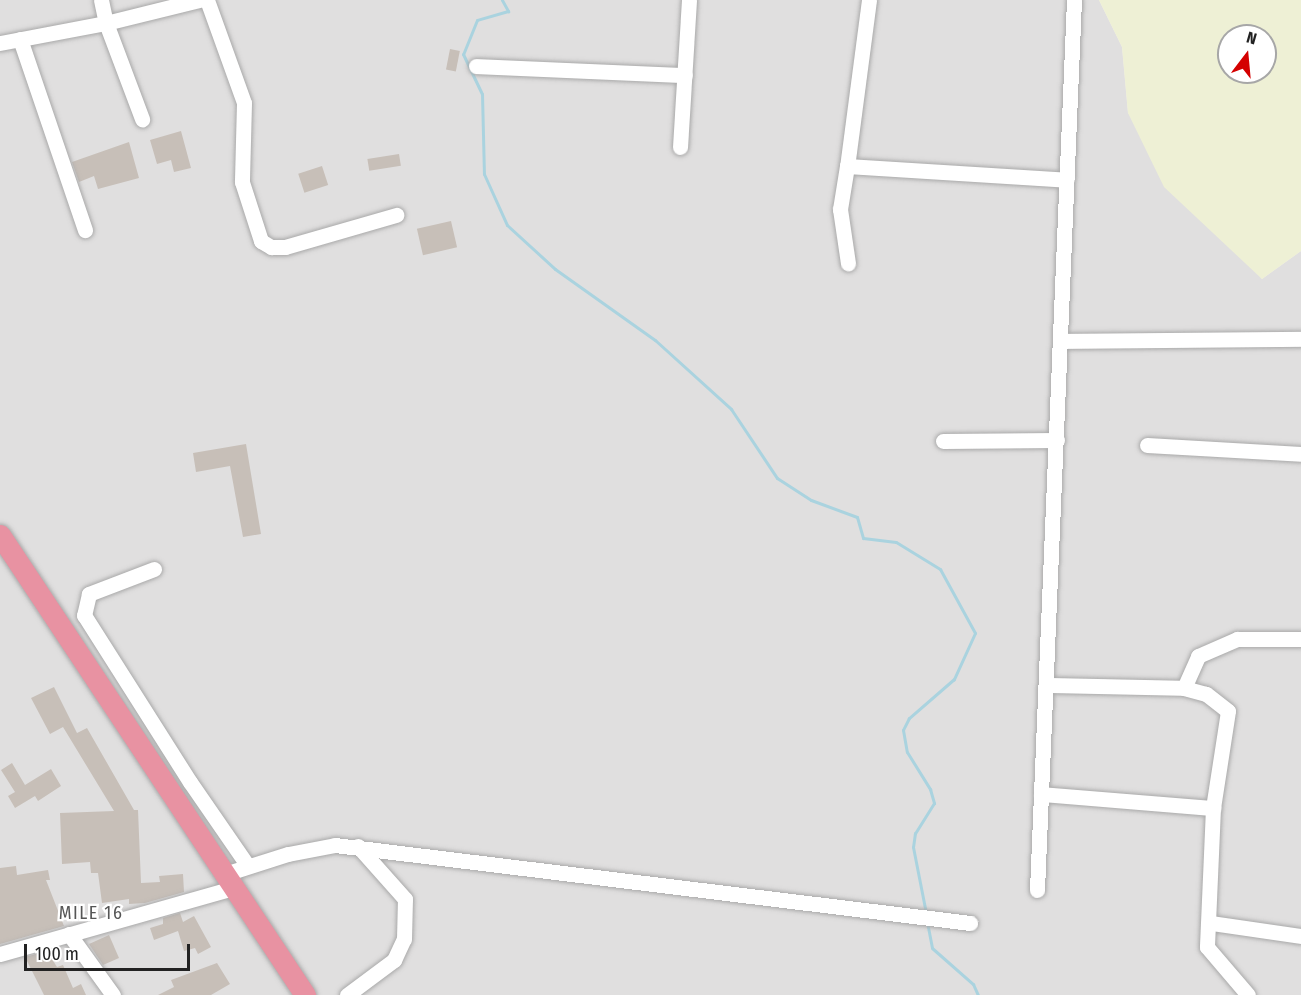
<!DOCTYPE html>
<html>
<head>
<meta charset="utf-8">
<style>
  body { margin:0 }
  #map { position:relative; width:1301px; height:995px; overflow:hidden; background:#f2efe9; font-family:"Fira Sans Condensed",sans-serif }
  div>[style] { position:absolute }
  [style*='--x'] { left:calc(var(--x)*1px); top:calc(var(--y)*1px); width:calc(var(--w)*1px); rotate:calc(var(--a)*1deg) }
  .residential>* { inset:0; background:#e0dfdf }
  .farmland>* { inset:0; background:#eef0d5 }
  .stream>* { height:3px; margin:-1.5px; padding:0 1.5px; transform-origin:1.5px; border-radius:1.5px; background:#aad3df }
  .building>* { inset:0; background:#c7bfb8; transform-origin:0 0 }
  .roads { filter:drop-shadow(0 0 2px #a9a9a9) drop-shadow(0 0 2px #a9a9a9) }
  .minor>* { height:15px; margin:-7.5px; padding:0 7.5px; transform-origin:7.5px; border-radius:7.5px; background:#fff }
  .highway>* { height:21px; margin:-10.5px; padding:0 10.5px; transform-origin:10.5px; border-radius:10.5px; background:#e892a2 }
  span { translate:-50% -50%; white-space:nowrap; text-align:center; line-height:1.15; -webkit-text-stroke:4.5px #fff; paint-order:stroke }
  .quarter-label { font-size:18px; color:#555; letter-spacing:1.5px }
  .north { position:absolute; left:1217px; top:24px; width:60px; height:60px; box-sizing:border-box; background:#fff; border:2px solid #a7a7a7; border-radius:50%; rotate:16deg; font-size:16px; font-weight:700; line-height:24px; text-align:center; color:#222 }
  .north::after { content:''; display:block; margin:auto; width:21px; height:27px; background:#d40000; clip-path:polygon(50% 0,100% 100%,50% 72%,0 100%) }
  .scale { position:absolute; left:24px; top:944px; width:166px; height:27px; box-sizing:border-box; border:3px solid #222; border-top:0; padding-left:8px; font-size:18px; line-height:21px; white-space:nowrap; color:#222; -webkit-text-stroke:4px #fff; paint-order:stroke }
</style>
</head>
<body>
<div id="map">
  <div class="residential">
    <div style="clip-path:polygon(0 0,1099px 0,1122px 47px,1128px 113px,1262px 279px,1301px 251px,1301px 995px,0 995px)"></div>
  </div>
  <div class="farmland">
    <div style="clip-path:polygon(evenodd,1099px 0,1301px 0,1301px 251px,1262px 279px,1164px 187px,1128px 113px,1122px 47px,1099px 0,1229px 36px,1265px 36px,1265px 72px,1229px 72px,1229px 36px)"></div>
  </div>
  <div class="stream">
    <div style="--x:502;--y:0;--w:13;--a:61"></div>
    <div style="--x:508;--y:11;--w:32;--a:164"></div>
    <div style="--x:477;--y:20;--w:37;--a:112"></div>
    <div style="--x:463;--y:54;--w:44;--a:64.6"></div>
    <div style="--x:482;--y:94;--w:80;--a:88.6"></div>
    <div style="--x:484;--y:174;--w:56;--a:65.7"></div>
    <div style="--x:507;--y:225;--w:65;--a:42.5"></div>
    <div style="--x:555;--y:269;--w:123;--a:35.4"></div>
    <div style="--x:655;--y:340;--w:103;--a:42.2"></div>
    <div style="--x:731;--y:409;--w:83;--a:56.3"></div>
    <div style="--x:777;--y:478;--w:40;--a:32.9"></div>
    <div style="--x:811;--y:500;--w:49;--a:20.3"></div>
    <div style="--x:857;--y:517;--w:22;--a:74"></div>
    <div style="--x:863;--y:538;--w:33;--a:7"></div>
    <div style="--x:896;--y:542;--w:52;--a:31.5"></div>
    <div style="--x:940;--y:569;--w:73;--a:61.3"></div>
    <div style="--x:975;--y:633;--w:51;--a:114.5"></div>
    <div style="--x:954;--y:679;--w:60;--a:139.1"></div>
    <div style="--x:909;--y:718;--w:13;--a:117"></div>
    <div style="--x:903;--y:730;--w:22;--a:80"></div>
    <div style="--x:907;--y:752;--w:44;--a:58.1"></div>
    <div style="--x:930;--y:789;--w:15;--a:74"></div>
    <div style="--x:934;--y:803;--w:36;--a:122"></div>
    <div style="--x:915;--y:833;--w:14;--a:98"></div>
    <div style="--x:913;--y:847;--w:67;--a:78.9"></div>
    <div style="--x:927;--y:922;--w:26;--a:79"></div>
    <div style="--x:932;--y:948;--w:55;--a:41.3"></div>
    <div style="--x:973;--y:984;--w:12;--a:66"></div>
  </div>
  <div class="building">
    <div style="left:450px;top:49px;width:10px;height:21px;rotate:11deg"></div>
    <div style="clip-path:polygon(181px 131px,191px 168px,174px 172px,171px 160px,157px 164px,150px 140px)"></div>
    <div style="clip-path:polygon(129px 142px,139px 178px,98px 189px,94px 176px,79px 182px,72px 162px)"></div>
    <div style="left:399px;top:154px;width:12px;height:32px;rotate:81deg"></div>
    <div style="left:322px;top:166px;width:20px;height:25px;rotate:72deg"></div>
    <div style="left:451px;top:221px;width:27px;height:35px;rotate:77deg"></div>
    <div style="clip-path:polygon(246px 444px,261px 534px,243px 537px,230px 466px,196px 472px,193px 453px)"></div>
    <div style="clip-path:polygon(54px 687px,77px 733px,87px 728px,134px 810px,138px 810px,141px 883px,160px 882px,159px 876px,183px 874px,184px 892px,145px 903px,129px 904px,129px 899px,102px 903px,98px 873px,91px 873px,90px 862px,62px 864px,60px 813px,114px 811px,63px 727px,50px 734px,31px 698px)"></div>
    <div style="clip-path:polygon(12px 763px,25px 785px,51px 769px,61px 786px,38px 801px,35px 796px,15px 808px,8px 796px,15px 792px,1px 770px)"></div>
    <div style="clip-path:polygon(16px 866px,17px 875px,48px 870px,50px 880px,46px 880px,64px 926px,0 944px,0 868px)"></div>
    <div style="clip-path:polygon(180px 913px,183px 922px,194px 916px,211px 947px,198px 954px,195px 948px,184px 951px,178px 931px,154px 940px,150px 928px,163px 924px,163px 918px)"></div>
    <div style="clip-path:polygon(109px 935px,119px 958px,103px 965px,89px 944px)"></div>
    <div style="clip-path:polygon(47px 951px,57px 967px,63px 965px,73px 988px,81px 984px,86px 995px,44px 995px,25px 957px)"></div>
    <div style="clip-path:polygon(217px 963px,230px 984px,211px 995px,158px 995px,174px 987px,171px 980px)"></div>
  </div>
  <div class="roads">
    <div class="minor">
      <div style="--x:101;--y:0;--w:24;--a:78"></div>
      <div style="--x:106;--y:23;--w:103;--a:69.4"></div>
      <div style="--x:207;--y:0;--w:109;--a:70.2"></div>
      <div style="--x:244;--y:103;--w:79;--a:91.5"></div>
      <div style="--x:242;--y:182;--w:62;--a:72.1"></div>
      <div style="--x:261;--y:241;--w:12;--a:31"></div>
      <div style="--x:271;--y:247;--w:14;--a:0"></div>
      <div style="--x:285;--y:247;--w:116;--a:-16.1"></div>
      <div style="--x:869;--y:0;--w:167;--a:97.5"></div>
      <div style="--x:847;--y:166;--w:220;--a:3.6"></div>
      <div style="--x:20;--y:39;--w:202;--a:71.2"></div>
      <div style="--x:0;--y:43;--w:108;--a:-10.7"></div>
      <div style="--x:106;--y:23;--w:96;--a:-13.9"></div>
      <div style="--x:476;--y:66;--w:209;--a:2.5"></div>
      <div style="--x:680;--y:147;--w:147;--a:-86.5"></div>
      <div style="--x:847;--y:166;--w:44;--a:99.2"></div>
      <div style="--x:840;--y:209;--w:55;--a:81.6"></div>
      <div style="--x:1060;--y:341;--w:241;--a:-0.5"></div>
      <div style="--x:943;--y:441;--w:114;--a:-0.5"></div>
      <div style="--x:1147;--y:445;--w:154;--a:3.3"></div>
      <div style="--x:154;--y:569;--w:70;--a:159"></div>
      <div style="--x:89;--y:594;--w:22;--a:103"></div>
      <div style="--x:84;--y:615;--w:198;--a:57.6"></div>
      <div style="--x:190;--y:782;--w:102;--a:55.4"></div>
      <div style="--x:1046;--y:685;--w:138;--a:1.2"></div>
      <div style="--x:1041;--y:794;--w:173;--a:4.7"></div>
      <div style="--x:1213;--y:808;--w:139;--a:92.5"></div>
      <div style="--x:1207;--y:947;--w:63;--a:49.5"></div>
      <div style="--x:1213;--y:808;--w:98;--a:-81.2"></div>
      <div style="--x:1228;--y:711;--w:28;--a:-142"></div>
      <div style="--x:1206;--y:694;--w:23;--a:-165"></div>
      <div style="--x:1184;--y:688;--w:35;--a:-66"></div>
      <div style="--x:1198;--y:656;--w:43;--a:-23.6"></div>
      <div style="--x:1237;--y:639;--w:64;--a:0"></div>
      <div style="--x:228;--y:873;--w:63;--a:-17.6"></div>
      <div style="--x:288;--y:854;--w:48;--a:-10.8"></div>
      <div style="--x:335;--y:845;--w:640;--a:7"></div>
      <div style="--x:1037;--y:890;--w:891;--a:-87.62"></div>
      <div style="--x:1211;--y:923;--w:91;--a:8.2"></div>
      <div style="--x:69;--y:934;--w:75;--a:54.2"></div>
      <div style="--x:0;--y:954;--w:245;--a:-15.8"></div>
      <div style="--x:347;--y:995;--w:59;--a:-36.7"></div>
      <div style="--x:394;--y:960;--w:23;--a:-65"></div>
      <div style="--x:404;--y:939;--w:40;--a:-88.6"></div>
      <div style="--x:405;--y:899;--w:71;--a:-131.6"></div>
    </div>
    <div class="highway">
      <div style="--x:0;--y:535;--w:552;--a:56.45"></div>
    </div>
  </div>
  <div class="quarter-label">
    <span style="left:91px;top:913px">MILE 16</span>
  </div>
  <div class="north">N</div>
  <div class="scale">100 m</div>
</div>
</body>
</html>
